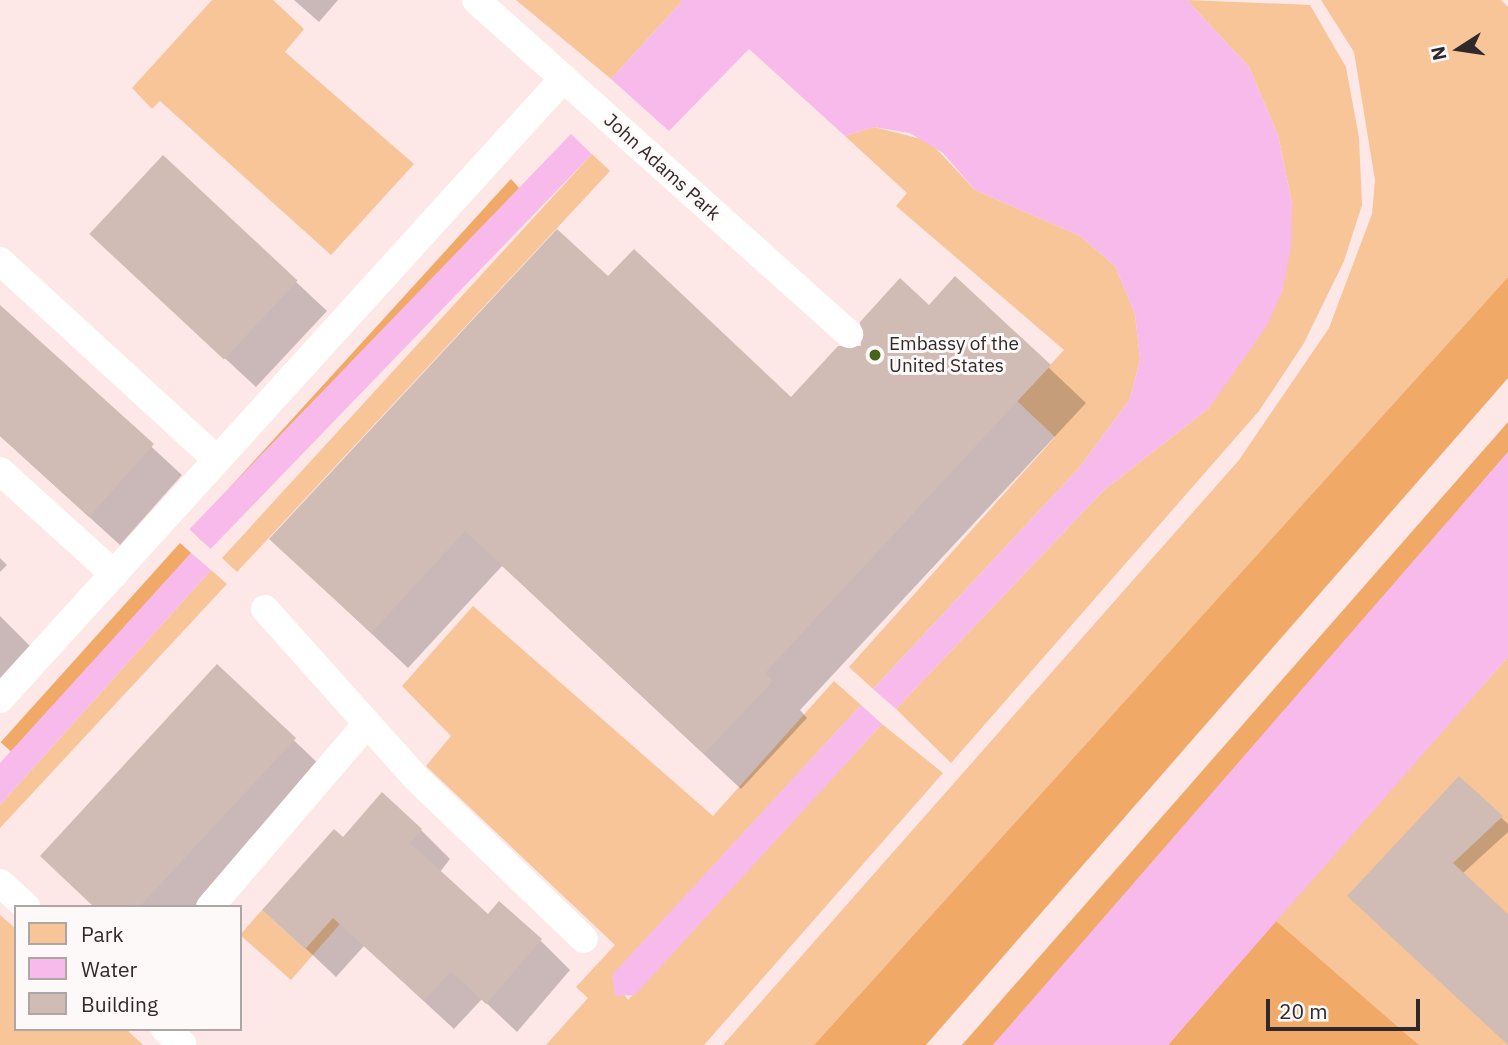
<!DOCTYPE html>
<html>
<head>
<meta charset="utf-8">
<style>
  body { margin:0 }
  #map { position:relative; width:1508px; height:1045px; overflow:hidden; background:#fde7e7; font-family:"IBM Plex Sans",sans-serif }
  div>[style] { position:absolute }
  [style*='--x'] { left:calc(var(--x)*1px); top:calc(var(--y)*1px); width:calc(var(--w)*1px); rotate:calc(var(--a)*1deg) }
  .green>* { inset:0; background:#f8c598 }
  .forest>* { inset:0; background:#f0a967; transform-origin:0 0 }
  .water>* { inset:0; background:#f7baea; transform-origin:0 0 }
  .shadow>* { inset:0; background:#0003 }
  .building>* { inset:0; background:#d0bcb5; transform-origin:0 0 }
  .service>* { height:28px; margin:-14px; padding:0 14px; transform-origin:14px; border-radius:14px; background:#fff }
  .dots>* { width:19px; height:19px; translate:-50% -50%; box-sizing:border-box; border:4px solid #fef9f9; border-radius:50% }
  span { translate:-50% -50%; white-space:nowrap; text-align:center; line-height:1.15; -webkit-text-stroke:6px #fef9f9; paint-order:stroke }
  .street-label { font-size:19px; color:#312929 }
  .poi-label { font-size:19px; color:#312929 }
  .left { translate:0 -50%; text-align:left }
  .legend { position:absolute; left:14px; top:905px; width:228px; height:126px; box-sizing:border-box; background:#fef9f9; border:2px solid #aca6a6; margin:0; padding:9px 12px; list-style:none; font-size:21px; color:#312929 }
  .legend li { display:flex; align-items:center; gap:14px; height:35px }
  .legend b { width:35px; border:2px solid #aca6a6 }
  .north { position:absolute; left:1424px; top:14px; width:70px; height:70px; -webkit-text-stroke:5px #fef9f9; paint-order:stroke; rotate:258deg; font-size:19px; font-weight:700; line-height:28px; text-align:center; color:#312929 }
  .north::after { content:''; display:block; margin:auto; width:24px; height:32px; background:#312929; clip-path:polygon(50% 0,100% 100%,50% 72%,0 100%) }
  .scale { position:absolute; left:1266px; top:999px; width:154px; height:32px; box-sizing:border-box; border:4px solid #312929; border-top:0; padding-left:9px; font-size:21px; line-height:24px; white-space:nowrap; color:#312929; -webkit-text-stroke:5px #fef9f9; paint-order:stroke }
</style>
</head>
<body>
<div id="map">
  <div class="green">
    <div style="clip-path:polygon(212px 0,273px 0,304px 29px,285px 52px,414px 164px,331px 255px,160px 101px,152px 109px,132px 88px)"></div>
    <div style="clip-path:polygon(516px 0,683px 0,611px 79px)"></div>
    <div style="clip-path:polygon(1187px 0,1310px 5px,1346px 67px,1359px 138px,1362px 205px,1344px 261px,1304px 343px,1259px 411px,951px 763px,896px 709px,1103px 491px,1209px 408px,1282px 292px,1292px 203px,1278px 135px,1249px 67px)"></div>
    <div style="clip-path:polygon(1321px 0,1501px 0,1508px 7px,1508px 277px,814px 1045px,723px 1045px,1239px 460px,1329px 328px,1372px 214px,1375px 180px,1354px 52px)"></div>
    <div style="clip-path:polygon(874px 127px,929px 141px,975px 190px,1080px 236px,1115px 266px,1135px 314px,1140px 359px,1130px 399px,1079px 468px,873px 689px,849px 667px,1055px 437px,1017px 401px,1064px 350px,896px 206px,907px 193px,845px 136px)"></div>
    <div style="clip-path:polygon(592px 154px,610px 171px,237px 572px,222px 558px)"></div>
    <div style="clip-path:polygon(211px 570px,227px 584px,0 828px,0 805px)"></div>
    <div style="clip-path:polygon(473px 606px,713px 816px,834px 681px,861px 705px,612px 976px,628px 1000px,882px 724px,943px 773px,704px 1045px,546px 1045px,588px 998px,576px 987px,615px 945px,426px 766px,451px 736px,402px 686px)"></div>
    <div style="clip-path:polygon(1508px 657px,1508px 1045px,1419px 1045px,1275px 920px)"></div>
    <div style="clip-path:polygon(262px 910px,305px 949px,333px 917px,340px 924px,291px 980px,240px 935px)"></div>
    <div style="clip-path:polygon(0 915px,16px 929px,16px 1029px,126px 1029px,143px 1045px,0 1045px)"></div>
  </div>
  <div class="forest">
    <div style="clip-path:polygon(511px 179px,520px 189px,202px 541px,191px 530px)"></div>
    <div style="clip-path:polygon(1508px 277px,1508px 378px,926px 1045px,814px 1045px)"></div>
    <div style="clip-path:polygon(1508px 422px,1508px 452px,1210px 799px,993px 1045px,962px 1045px)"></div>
    <div style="left:180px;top:543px;width:15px;height:268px;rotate:42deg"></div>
    <div style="clip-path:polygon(1275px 920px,1419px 1045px,1168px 1045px)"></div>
  </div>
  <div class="water">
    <div style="clip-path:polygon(683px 0,1187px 0,1249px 67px,1278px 135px,1292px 203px,1291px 247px,1282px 292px,1266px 327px,1209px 408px,1103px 491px,896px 709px,873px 689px,1079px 468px,1130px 399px,1140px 359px,1135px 314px,1115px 266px,1080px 236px,975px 190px,943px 153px,910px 133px,874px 127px,845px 136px,749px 49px,669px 131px,611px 79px)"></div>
    <div style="left:571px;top:134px;width:29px;height:549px;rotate:44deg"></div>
    <div style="clip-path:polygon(1508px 452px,1508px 657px,1168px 1045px,993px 1045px)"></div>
    <div style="clip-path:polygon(191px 553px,211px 570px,0 805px,0 763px)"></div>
    <div style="clip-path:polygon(861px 705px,882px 724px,635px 995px,615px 996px,612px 975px)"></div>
  </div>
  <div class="shadow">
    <div style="clip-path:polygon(294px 0,338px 0,319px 22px)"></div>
    <div style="clip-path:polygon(163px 157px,327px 311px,256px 387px,122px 263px)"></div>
    <div style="clip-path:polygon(608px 279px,791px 399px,929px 307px,955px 279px,1086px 403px,800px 710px,807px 718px,741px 789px,502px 566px,408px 668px,271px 539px)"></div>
    <div style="clip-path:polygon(0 307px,182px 475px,120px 545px,0 436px)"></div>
    <div style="clip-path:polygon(0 558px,7px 565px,0 572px)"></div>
    <div style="clip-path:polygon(0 616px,32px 648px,0 684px)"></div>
    <div style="clip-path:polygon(217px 667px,324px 769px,196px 907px,94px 907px)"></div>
    <div style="clip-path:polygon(1459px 779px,1508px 824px,1508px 832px,1462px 874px,1508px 916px,1508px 1044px,1360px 906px)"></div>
    <div style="clip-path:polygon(421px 830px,450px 859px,440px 872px,488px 916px,540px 940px,570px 970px,517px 1032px,482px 999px,454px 1029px,364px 946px,336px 977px,264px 909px,343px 839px)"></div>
  </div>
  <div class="building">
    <div style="left:163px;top:155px;width:184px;height:108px;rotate:43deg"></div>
    <div style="clip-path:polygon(557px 229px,608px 276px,634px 249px,791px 397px,838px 346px,861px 346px,860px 322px,900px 278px,929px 305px,955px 276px,1051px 365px,765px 673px,773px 681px,704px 754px,465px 531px,371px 633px,269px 539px)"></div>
    <div style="clip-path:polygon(0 305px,154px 444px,89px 517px,0 436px)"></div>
    <div style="clip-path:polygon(217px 664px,296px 738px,139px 907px,94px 907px,40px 856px)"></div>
    <div style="clip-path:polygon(1459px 776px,1503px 816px,1453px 863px,1508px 914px,1508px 1045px,1347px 896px)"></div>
    <div style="clip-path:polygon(382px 792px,422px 829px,410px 843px,488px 914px,499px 901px,542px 939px,486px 1004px,451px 971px,424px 1001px,333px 918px,305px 949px,262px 910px,334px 829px,343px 837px)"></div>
  </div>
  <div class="service">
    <div style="--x:476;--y:0;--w:501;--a:41.84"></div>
    <div style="--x:0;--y:261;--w:294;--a:42.5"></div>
    <div style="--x:0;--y:471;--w:154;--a:42.1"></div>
    <div style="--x:265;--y:609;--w:228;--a:48.2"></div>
    <div style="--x:417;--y:779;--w:231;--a:43.8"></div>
    <div style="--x:0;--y:699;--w:837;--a:-47.76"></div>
    <div style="--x:0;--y:883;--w:36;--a:42"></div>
    <div style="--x:210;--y:907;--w:241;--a:-49.4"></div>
    <div style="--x:165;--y:1029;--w:23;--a:41"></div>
  </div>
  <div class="dots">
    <div style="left:875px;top:355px;background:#47651a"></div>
  </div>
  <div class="street-label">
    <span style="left:662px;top:167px;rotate:42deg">John Adams Park</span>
  </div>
  <div class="poi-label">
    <span class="left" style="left:889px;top:355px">Embassy of the<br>United States</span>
  </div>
  <ul class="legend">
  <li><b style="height:19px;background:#f8c598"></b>Park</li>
  <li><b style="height:19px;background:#f7baea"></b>Water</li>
  <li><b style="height:19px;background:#d0bcb5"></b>Building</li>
  </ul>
  <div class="north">N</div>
  <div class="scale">20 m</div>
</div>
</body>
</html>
